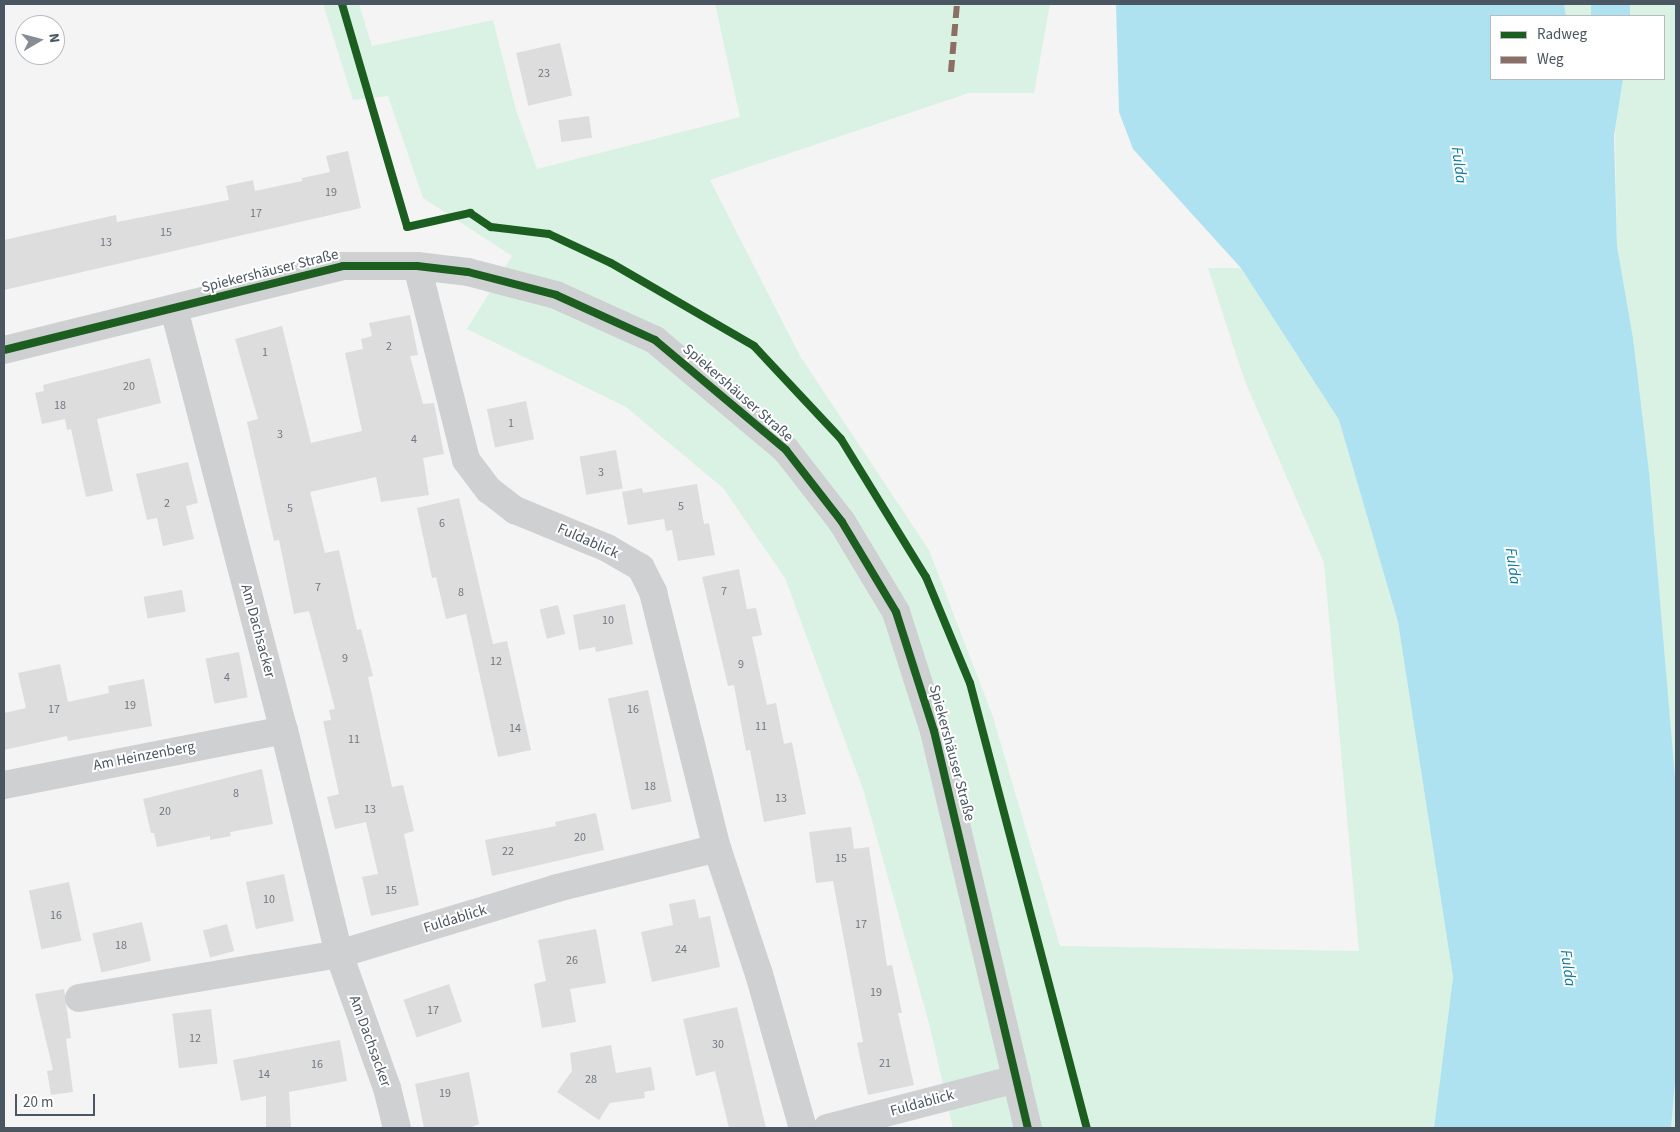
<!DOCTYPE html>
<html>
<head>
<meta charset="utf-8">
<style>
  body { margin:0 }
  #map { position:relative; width:1680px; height:1132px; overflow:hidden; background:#f4f4f4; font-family:"Source Sans 3",sans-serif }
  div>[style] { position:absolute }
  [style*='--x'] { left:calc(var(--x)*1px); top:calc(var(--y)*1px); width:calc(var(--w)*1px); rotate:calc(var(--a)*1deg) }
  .green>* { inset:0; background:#d9f2e3 }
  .water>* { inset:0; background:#aee2f0; transform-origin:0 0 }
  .building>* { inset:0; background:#ddddde; transform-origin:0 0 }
  .minor>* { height:28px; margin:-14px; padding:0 14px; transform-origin:14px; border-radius:14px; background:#ced0d2 }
  .tertiary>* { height:28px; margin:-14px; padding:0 14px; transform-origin:14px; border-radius:14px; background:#ced0d2 }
  .quiet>* { height:6px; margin-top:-3px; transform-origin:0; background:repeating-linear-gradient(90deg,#8d6e63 0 12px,transparent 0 18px) }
  .cycleway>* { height:8px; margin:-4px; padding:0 4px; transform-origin:4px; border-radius:4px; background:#1b5e20 }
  span { translate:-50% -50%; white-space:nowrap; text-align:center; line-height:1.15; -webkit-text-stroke:4px #fff; paint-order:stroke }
  .number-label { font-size:12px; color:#707881 }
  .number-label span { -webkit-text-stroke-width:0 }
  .street-label { font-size:15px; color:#4a5661 }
  .water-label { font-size:16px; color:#0c7c9b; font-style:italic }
  .frame { position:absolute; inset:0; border:5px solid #4a5661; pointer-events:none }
  .legend { position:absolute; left:1490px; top:15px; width:175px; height:65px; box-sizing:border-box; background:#fff; border:1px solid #b7bbc0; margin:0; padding:6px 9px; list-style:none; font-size:15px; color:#4a5661 }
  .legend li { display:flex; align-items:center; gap:10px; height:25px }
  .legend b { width:25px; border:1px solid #b7bbc0 }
  .north { position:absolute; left:15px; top:15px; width:50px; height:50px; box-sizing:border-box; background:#fff; border:1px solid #b7bbc0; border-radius:50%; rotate:82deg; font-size:14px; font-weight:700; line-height:20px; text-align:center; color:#4a5661 }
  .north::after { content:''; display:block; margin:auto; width:18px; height:22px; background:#868d94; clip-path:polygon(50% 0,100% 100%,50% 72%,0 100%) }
  .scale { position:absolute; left:15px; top:1094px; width:80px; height:22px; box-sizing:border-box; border:2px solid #4a5661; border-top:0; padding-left:6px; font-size:15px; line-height:18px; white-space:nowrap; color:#4a5661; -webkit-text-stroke:4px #fff; paint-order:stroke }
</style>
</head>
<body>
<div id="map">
  <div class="green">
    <div style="clip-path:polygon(323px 4px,359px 4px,372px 46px,493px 20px,516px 110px,537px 169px,740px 117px,715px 4px,1050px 4px,1034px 93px,969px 93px,710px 180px,800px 356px,929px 550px,993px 717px,1060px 946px,1359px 951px,1324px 563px,1244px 379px,1208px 268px,1241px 268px,1339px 420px,1398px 622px,1453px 977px,1434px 1128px,953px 1128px,930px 1027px,864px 792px,785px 578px,723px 488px,626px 407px,467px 329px,512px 256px,423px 198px,388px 96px,353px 100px)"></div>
    <div style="clip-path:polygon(1564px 4px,1676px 4px,1676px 789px,1633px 338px,1617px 246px,1615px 128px,1594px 79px,1664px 79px,1664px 16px,1566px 16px)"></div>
    <div style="clip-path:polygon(1676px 1072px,1676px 1128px,1671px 1128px)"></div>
  </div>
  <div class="water">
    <div style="clip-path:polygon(1116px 4px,1564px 4px,1566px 16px,1491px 16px,1491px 79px,1623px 79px,1614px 135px,1617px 246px,1633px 338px,1649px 472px,1676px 789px,1676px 1072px,1671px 1128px,1434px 1128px,1453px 977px,1398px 622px,1339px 420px,1241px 268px,1133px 149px,1119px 112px)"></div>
    <div style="left:1591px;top:4px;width:39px;height:12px"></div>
  </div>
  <div class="building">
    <div style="left:560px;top:43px;width:54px;height:45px;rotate:77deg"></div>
    <div style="left:589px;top:116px;width:22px;height:31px;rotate:82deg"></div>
    <div style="clip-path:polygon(348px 151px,361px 208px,4px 290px,4px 240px,116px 215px,117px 222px,229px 200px,226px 186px,253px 180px,255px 191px,302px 181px,302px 178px,330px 172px,326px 156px)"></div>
    <div style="clip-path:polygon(410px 315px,418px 355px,410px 356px,423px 404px,434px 403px,444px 454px,423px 458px,429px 495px,381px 502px,376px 477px,310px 492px,325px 553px,339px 550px,357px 630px,361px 629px,373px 676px,368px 677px,392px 787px,403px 785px,414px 831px,404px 834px,419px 905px,371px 916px,362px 877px,378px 874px,366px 822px,335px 829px,327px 797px,339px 794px,323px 721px,331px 720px,329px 710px,335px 709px,309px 611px,294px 614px,279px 540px,274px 541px,247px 422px,258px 419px,235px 339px,282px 326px,311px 443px,362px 431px,345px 353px,363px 349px,361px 339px,372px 336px,369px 323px)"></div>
    <div style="clip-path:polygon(150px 358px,161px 403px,97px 419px,113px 491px,86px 497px,71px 429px,67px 430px,65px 419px,42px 424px,35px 393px,44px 391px,43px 385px)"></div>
    <div style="left:526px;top:401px;width:39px;height:40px;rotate:78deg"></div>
    <div style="left:616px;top:450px;width:39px;height:37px;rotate:80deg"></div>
    <div style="clip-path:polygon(188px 462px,198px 503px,186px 506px,194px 539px,163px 546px,157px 518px,147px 520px,136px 474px)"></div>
    <div style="clip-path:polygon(697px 484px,704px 524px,709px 523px,715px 555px,678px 561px,672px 530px,666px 531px,664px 519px,628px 525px,622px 492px,642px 488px,643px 493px)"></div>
    <div style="clip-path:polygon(459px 498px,493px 644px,507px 641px,531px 750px,498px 757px,466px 614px,446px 619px,436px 577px,432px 578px,417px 508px)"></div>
    <div style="clip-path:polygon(739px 569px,747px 609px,756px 608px,762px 635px,752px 637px,767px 705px,776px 703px,784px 744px,792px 742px,806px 814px,764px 822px,750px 750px,746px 751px,734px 685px,728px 686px,702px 577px)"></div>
    <div style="left:182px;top:590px;width:22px;height:39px;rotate:80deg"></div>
    <div style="clip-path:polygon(625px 604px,633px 644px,596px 652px,595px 647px,579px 650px,573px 615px)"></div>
    <div style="left:558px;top:605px;width:30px;height:19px;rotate:76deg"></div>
    <div style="left:239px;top:652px;width:46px;height:34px;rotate:79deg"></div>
    <div style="clip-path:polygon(60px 664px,68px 702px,109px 693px,108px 686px,144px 679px,152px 726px,68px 741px,67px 736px,4px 750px,4px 713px,26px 708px,18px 673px)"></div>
    <div style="left:648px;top:690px;width:114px;height:41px;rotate:78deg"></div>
    <div style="clip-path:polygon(262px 769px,273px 824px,230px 832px,231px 836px,210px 840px,210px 836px,157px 847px,154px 833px,151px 833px,143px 799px)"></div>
    <div style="clip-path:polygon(596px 813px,604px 850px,492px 876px,485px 840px,556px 826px,555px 822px)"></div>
    <div style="clip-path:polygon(851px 827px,854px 849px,869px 847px,887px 966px,892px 965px,902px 1013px,898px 1013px,914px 1085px,868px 1095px,857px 1043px,863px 1042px,833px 881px,816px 883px,809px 832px)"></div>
    <div style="left:284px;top:874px;width:48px;height:39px;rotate:78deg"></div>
    <div style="left:69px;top:882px;width:60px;height:41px;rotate:78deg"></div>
    <div style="clip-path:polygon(695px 899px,699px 918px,710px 916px,720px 967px,652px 982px,641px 932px,673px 925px,669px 904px)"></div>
    <div style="left:142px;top:922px;width:40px;height:51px;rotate:77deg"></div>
    <div style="left:227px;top:924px;width:28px;height:25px;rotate:75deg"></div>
    <div style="clip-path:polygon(596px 929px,606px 983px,570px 989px,576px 1022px,542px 1028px,534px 984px,546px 981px,538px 940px)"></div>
    <div style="left:449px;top:984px;width:40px;height:48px;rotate:71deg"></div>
    <div style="clip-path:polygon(64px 989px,71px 1038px,66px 1039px,73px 1092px,51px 1095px,47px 1071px,53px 1070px,35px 994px)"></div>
    <div style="clip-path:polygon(737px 1007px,766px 1128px,729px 1128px,715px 1071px,696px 1076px,683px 1019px)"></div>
    <div style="left:211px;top:1009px;width:55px;height:39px;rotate:83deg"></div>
    <div style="clip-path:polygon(340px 1040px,347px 1081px,289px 1092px,291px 1128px,266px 1128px,266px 1096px,241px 1101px,233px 1060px)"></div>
    <div style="clip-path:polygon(611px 1045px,616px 1073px,651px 1067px,655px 1090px,644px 1092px,645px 1098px,610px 1103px,599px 1120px,557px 1092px,572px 1071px,570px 1053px)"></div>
    <div style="clip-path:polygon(469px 1072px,479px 1124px,469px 1128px,424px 1128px,415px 1084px)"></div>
  </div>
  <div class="minor">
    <div style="--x:417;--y:266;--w:200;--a:75.8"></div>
    <div style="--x:466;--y:460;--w:38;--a:53"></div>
    <div style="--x:489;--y:490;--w:33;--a:38"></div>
    <div style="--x:515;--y:510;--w:100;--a:22.4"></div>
    <div style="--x:607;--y:548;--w:39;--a:30"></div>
    <div style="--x:641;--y:568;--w:27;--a:63"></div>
    <div style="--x:653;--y:592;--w:264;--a:76"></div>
    <div style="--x:717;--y:848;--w:133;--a:71.6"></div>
    <div style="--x:759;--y:974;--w:160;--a:74.1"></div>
    <div style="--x:174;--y:309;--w:435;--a:75.4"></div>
    <div style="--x:284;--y:730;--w:231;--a:76.2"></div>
    <div style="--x:339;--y:954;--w:142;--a:70.3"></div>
    <div style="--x:387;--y:1088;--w:41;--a:76"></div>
    <div style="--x:4;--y:785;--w:285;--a:-11.1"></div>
    <div style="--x:79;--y:998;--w:264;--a:-9.6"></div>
    <div style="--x:339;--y:954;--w:228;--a:-16.8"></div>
    <div style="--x:557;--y:888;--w:165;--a:-14"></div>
    <div style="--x:827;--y:1128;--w:196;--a:-14.5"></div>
  </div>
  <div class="tertiary">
    <div style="--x:4;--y:350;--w:349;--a:-13.9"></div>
    <div style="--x:343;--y:266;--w:74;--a:0"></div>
    <div style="--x:417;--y:266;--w:51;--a:6.7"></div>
    <div style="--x:468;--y:272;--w:91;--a:14.6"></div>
    <div style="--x:556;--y:295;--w:109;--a:24.4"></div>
    <div style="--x:655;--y:340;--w:171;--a:40"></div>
    <div style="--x:786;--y:450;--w:91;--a:52.1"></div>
    <div style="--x:842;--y:522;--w:105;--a:59"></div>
    <div style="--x:896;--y:612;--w:125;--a:72.3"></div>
    <div style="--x:934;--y:731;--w:408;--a:76.7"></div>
  </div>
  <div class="quiet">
    <div style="--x:951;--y:72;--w:68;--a:-85"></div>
  </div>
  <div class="cycleway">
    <div style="--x:342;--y:4;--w:232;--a:73.7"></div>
    <div style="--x:407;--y:227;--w:65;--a:-12.5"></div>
    <div style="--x:470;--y:213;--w:25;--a:34"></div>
    <div style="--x:491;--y:227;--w:58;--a:6.9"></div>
    <div style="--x:549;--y:234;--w:68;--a:25.1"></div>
    <div style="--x:611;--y:263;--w:165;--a:30.1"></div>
    <div style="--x:754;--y:346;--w:127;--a:46.9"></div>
    <div style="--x:841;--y:439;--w:162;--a:58.4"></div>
    <div style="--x:926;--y:577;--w:115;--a:67.5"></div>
    <div style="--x:970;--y:683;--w:460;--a:75.3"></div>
    <div style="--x:4;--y:350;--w:349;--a:-13.9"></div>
    <div style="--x:343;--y:266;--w:74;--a:0"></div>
    <div style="--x:417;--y:266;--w:51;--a:6.7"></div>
    <div style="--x:468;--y:272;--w:91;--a:14.6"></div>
    <div style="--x:556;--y:295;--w:109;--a:24.4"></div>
    <div style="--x:655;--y:340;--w:171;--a:40"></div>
    <div style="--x:786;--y:450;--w:91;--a:52.1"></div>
    <div style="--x:842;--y:522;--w:105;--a:59"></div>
    <div style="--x:896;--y:612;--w:125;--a:72.3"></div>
    <div style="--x:934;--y:731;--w:408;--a:76.7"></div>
  </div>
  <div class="number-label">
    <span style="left:544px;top:74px">23</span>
    <span style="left:331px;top:193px">19</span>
    <span style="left:256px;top:214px">17</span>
    <span style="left:166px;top:233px">15</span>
    <span style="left:106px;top:243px">13</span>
    <span style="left:389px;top:347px">2</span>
    <span style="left:265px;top:353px">1</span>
    <span style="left:129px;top:387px">20</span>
    <span style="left:60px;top:406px">18</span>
    <span style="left:511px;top:424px">1</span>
    <span style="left:280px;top:435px">3</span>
    <span style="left:414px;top:440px">4</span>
    <span style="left:601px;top:473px">3</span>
    <span style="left:167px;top:504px">2</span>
    <span style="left:681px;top:507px">5</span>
    <span style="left:290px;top:509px">5</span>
    <span style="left:442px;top:524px">6</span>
    <span style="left:318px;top:588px">7</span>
    <span style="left:724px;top:592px">7</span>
    <span style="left:461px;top:593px">8</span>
    <span style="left:608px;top:621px">10</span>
    <span style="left:345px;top:659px">9</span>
    <span style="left:496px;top:662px">12</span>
    <span style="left:741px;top:665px">9</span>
    <span style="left:227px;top:678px">4</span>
    <span style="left:130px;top:706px">19</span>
    <span style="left:54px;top:710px">17</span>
    <span style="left:633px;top:710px">16</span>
    <span style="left:761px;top:727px">11</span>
    <span style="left:515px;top:729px">14</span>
    <span style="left:354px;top:740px">11</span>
    <span style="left:650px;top:787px">18</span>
    <span style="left:236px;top:794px">8</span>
    <span style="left:781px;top:799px">13</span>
    <span style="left:370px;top:810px">13</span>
    <span style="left:165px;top:812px">20</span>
    <span style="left:580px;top:838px">20</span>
    <span style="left:508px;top:852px">22</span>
    <span style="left:841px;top:859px">15</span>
    <span style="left:391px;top:891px">15</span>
    <span style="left:269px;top:900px">10</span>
    <span style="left:56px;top:916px">16</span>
    <span style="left:861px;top:925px">17</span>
    <span style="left:121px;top:946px">18</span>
    <span style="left:681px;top:950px">24</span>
    <span style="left:572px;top:961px">26</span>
    <span style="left:876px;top:993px">19</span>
    <span style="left:433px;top:1011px">17</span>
    <span style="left:195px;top:1039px">12</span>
    <span style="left:718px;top:1045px">30</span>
    <span style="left:885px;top:1064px">21</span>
    <span style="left:317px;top:1065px">16</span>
    <span style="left:264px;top:1075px">14</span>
    <span style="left:591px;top:1080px">28</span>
    <span style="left:445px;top:1094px">19</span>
  </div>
  <div class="street-label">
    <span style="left:270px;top:271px;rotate:-14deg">Spiekershäuser Straße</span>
    <span style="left:738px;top:393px;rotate:41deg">Spiekershäuser Straße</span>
    <span style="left:588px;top:541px;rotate:24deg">Fuldablick</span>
    <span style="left:258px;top:631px;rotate:75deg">Am Dachsacker</span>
    <span style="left:952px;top:753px;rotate:75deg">Spiekershäuser Straße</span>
    <span style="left:144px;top:756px;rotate:-11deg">Am Heinzenberg</span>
    <span style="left:455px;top:919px;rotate:-17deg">Fuldablick</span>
    <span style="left:370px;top:1041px;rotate:70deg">Am Dachsacker</span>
    <span style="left:922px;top:1103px;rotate:-15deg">Fuldablick</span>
  </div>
  <div class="water-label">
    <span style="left:1459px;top:165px;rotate:82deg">Fulda</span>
    <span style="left:1513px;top:566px;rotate:82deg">Fulda</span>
    <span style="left:1568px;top:968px;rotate:82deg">Fulda</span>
  </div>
  <div class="frame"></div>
  <ul class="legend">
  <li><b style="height:6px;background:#1b5e20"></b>Radweg</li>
  <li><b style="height:6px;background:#8d6e63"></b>Weg</li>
  </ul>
  <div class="north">N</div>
  <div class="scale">20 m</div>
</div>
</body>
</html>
